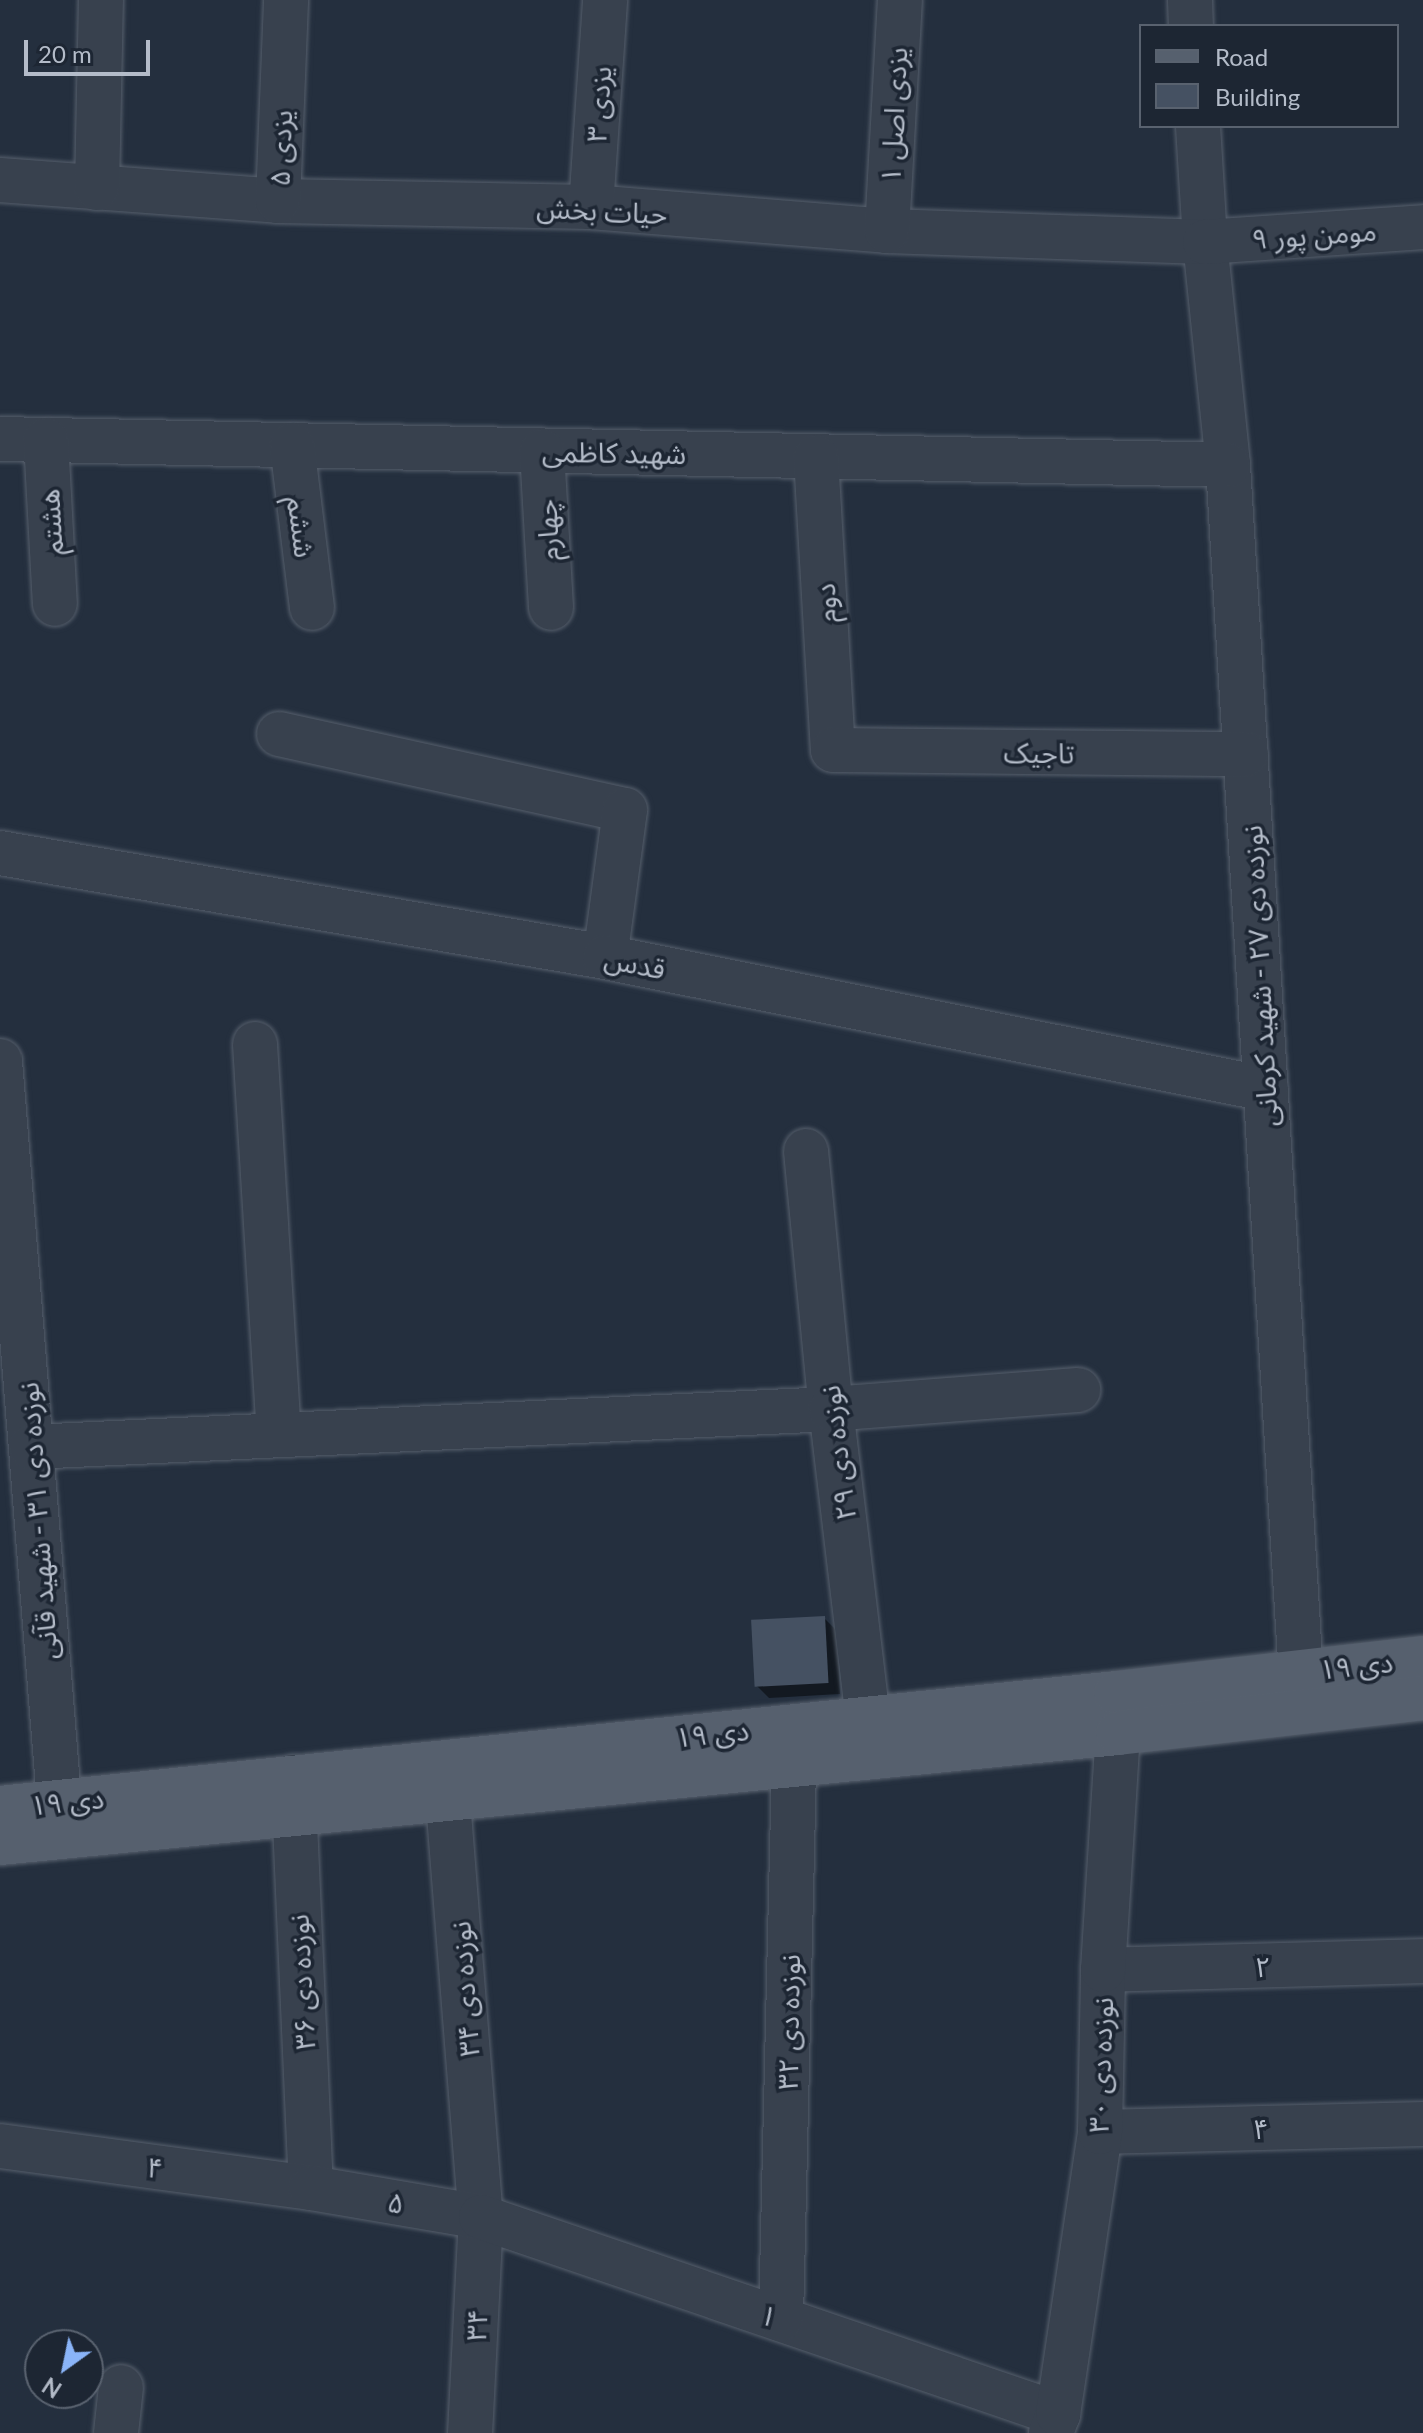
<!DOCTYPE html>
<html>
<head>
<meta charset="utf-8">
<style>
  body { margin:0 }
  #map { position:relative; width:1423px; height:2433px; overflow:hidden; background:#242f3e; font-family:Lato,"Noto Sans Arabic",sans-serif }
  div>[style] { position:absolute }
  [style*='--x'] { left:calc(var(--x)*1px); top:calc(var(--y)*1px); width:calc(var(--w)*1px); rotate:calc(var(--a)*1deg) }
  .shadow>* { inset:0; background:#0007 }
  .building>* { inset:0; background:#455162; transform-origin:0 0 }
  .roads { filter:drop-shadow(0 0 2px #565f6c) drop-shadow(0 0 2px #565f6c) }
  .minor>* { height:44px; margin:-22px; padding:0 22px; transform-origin:22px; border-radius:22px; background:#38414e }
  .major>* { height:44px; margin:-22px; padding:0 22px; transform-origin:22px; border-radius:22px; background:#56606e }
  span { translate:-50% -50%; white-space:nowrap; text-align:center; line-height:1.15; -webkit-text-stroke:7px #1d2633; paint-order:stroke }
  .street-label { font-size:28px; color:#b4bcc9 }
  .legend { position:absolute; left:1139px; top:24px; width:260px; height:104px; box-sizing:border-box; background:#1d2633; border:2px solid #59626f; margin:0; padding:10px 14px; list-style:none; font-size:24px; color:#b4bcc9 }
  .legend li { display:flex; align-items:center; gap:16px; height:40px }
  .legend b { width:40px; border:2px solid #59626f }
  .north { position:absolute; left:24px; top:2329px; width:80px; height:80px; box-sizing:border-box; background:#1d2633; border:2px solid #59626f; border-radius:50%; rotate:213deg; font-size:22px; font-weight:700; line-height:32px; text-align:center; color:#b4bcc9 }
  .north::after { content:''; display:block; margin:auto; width:28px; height:36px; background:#8ab4f8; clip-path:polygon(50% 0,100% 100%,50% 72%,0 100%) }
  .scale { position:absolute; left:24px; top:40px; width:126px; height:36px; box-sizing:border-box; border:4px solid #b4bcc9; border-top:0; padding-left:10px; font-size:24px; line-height:28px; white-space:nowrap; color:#b4bcc9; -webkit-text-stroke:6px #1d2633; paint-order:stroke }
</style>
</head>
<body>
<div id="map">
  <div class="shadow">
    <div style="clip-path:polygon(824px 1618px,837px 1631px,840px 1694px,769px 1698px,757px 1686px)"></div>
  </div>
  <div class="building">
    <div style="left:825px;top:1616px;width:67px;height:74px;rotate:87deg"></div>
  </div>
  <div class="roads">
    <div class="minor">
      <div style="--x:1190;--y:0;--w:26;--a:88"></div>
      <div style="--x:1198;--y:126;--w:116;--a:86.5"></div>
      <div style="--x:1205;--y:242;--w:224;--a:84.1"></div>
      <div style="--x:1228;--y:465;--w:1245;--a:86.55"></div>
      <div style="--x:0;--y:180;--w:279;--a:4.3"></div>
      <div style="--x:278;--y:201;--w:313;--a:1.1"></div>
      <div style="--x:591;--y:207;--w:297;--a:4.6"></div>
      <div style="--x:887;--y:231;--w:318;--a:2"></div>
      <div style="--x:1205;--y:242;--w:219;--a:-3.9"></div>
      <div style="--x:97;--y:188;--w:188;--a:-88.8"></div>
      <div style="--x:278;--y:201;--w:201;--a:-87.7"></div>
      <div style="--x:591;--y:207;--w:207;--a:-86.1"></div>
      <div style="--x:887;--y:231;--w:231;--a:-86.8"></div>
      <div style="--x:0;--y:439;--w:1228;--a:1.21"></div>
      <div style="--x:46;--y:440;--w:164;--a:86.9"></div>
      <div style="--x:292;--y:445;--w:164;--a:83"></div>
      <div style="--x:542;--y:451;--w:157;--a:86.7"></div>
      <div style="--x:816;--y:457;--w:293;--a:86.7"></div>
      <div style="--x:833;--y:750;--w:413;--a:0.6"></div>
      <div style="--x:279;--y:734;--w:354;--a:12.4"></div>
      <div style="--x:625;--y:810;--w:148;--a:97.7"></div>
      <div style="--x:0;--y:853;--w:614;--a:9.75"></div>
      <div style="--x:605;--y:957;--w:674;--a:11.29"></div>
      <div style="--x:255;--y:1044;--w:391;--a:86.5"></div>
      <div style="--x:0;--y:1061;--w:778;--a:85.43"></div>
      <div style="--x:806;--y:1151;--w:259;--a:84.5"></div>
      <div style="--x:831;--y:1409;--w:348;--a:83.2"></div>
      <div style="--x:31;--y:1447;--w:801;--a:-2.72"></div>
      <div style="--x:831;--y:1409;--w:248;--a:-4.4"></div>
      <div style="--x:445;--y:1763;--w:455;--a:85.5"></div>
      <div style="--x:481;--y:2217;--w:216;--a:92.9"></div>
      <div style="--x:293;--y:1777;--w:411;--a:87.5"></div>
      <div style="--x:1103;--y:1970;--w:320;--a:-1.6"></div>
      <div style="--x:1100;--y:2132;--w:323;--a:-1.4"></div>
      <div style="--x:0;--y:2146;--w:314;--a:7.7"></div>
      <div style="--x:311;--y:2188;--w:172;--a:9.7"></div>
      <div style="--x:481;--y:2217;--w:610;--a:18.85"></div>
      <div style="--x:781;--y:2319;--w:593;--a:-88.65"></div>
      <div style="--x:116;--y:2433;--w:46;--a:-83.8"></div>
      <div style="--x:1051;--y:2433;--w:20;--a:-70"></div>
      <div style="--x:1058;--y:2414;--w:285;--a:-81.5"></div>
      <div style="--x:1100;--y:2132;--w:162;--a:-88.9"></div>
      <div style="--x:1103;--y:1970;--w:237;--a:-86.4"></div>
      <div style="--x:1118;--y:1733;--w:37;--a:-93"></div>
    </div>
    <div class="major">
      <div style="--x:0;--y:1808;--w:1122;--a:-5.88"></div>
      <div style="--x:1116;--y:1693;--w:309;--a:-6.5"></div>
      <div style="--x:0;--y:1843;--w:1123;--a:-5.62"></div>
      <div style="--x:1118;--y:1733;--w:307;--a:-6.5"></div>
    </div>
  </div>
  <div class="street-label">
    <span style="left:598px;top:104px;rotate:-86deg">یزدی ۳</span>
    <span style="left:893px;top:115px;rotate:-87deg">یزدی اصل ۱</span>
    <span style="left:280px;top:148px;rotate:-88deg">یزدی ۵</span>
    <span style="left:602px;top:210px;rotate:3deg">حیات بخش</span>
    <span style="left:1314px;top:234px;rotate:-4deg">مومن پور ۹</span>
    <span style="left:614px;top:452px;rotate:1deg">شهید کاظمی</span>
    <span style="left:50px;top:522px;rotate:-93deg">هشتم</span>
    <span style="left:302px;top:527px;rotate:83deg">ششم</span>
    <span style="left:547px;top:530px;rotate:-93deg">چهارم</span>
    <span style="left:825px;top:603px;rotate:-93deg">دوم</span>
    <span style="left:1039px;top:752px;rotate:1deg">تاجیک</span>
    <span style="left:635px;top:963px;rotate:11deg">قدس</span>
    <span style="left:1259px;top:976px;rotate:-93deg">نوزده دی ۲۷ - شهید کرمانی</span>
    <span style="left:837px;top:1453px;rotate:-97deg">نوزده دی ۲۹</span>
    <span style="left:37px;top:1521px;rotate:-94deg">نوزده دی ۳۱ - شهید قآنی</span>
    <span style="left:1356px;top:1665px;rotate:-6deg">۱۹ دی</span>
    <span style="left:712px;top:1733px;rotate:-6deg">۱۹ دی</span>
    <span style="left:67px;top:1801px;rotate:-6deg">۱۹ دی</span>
    <span style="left:1263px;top:1966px;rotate:-2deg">۲</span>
    <span style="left:301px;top:1982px;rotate:-93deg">نوزده دی ۳۶</span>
    <span style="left:464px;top:1989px;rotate:-94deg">نوزده دی ۳۴</span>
    <span style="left:788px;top:2022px;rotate:-89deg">نوزده دی ۳۲</span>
    <span style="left:1100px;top:2065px;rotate:-88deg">نوزده دی ۳۰</span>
    <span style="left:1261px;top:2128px;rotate:-2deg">۴</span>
    <span style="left:155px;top:2167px;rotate:8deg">۴</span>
    <span style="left:396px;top:2202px;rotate:10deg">۵</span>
    <span style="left:769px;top:2315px;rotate:19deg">۱</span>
    <span style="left:476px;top:2325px;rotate:-87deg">۳۴</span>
  </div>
  <ul class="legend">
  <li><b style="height:10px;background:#56606e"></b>Road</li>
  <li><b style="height:22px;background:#455162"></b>Building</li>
  </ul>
  <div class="north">N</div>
  <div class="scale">20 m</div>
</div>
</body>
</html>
